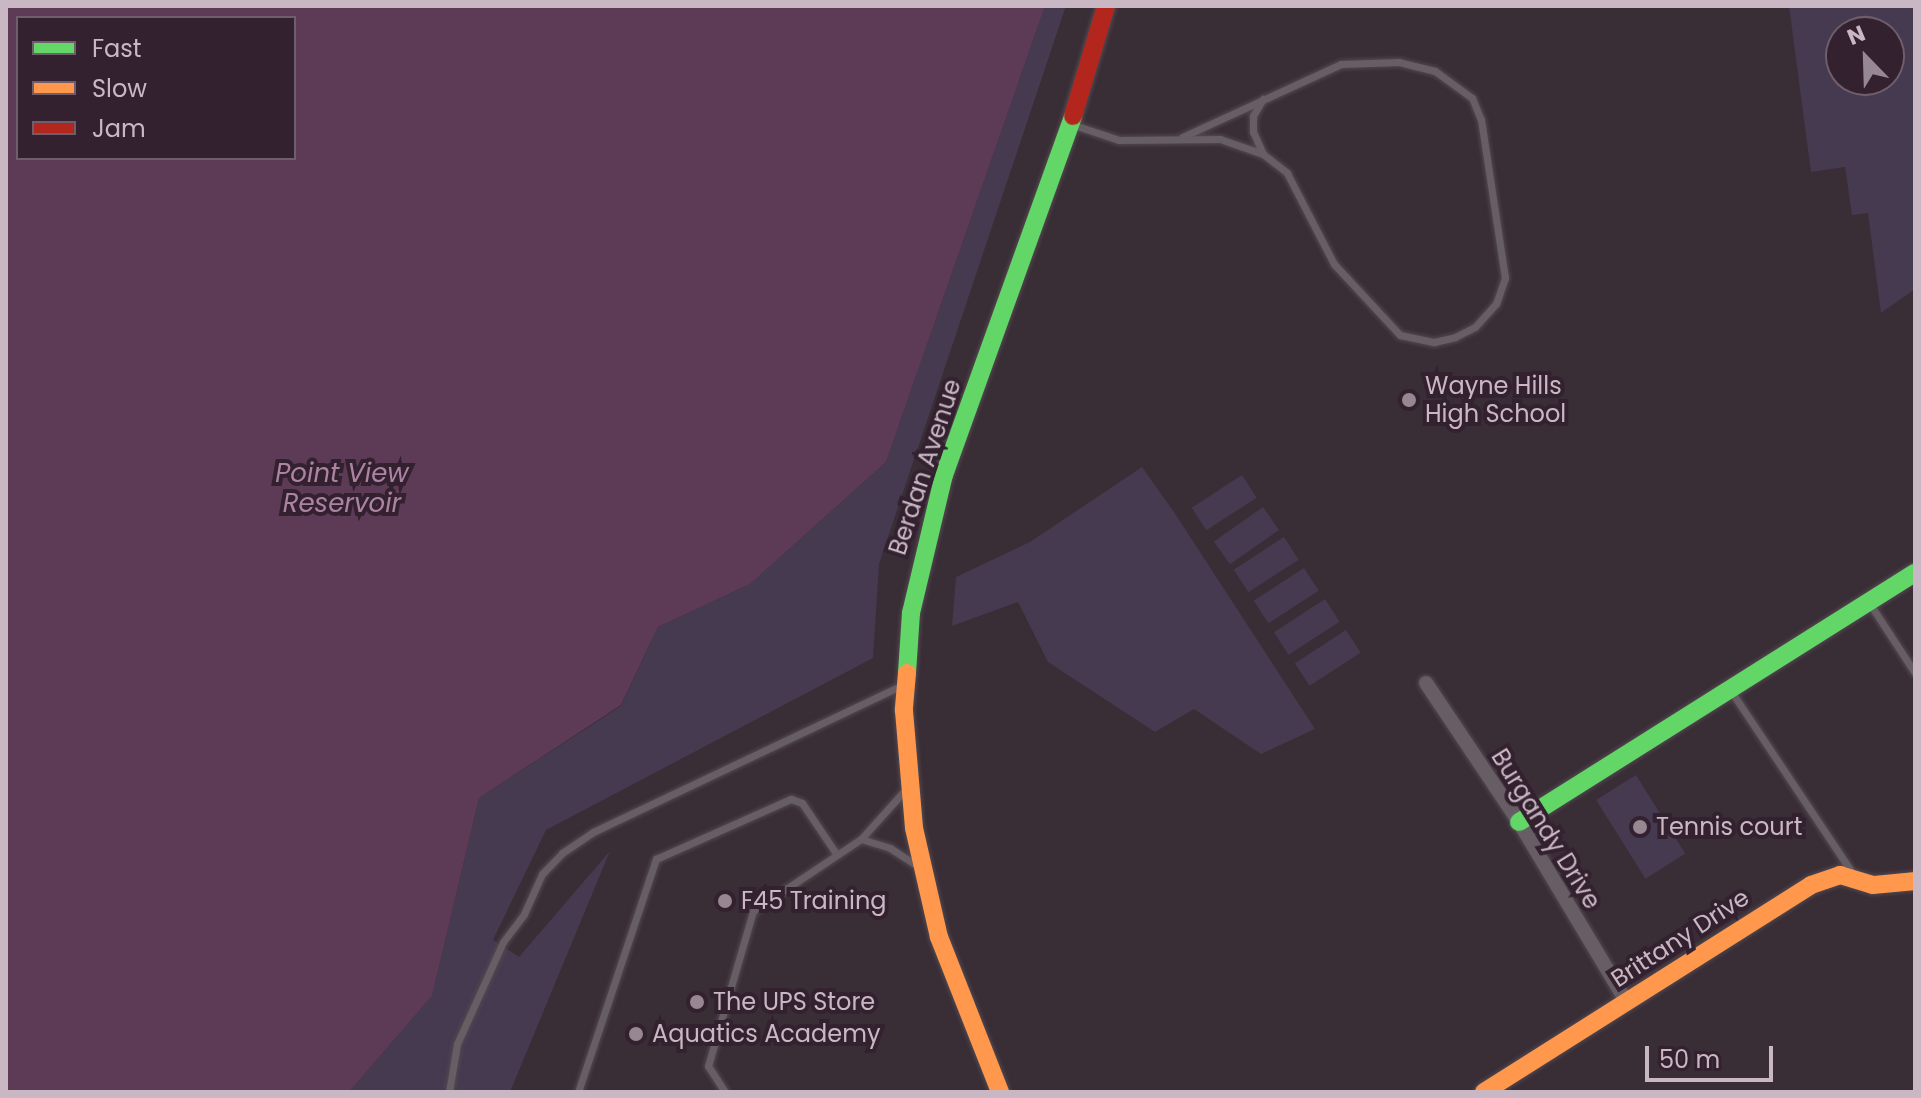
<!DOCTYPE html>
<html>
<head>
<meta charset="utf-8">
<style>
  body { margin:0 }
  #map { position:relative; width:1921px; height:1098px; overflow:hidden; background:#392d36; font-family:Poppins,sans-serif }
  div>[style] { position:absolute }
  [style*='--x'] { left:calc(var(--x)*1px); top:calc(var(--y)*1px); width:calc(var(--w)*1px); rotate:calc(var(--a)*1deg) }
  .green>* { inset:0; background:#453a50; transform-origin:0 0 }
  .water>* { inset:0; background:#5d3b56 }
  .roads { filter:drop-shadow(0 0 2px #52494f) drop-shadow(0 0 2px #52494f) }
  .lane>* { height:7px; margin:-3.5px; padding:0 3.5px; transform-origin:3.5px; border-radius:3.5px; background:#675d64 }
  .street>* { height:14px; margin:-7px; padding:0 7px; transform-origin:7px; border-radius:7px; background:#675d64 }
  .fast>* { height:18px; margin:-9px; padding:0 9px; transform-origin:9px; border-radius:9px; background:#63d668 }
  .slow>* { height:18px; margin:-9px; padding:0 9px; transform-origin:9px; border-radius:9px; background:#ff974d }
  .jam>* { height:18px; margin:-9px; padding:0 9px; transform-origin:9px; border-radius:9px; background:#b3261e }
  .dots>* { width:22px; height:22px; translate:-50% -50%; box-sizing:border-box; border:4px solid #33212f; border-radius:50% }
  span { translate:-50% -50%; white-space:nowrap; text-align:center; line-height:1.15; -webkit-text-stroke:8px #33212f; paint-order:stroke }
  .poi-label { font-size:24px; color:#c9b8c4 }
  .left { translate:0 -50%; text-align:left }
  .street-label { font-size:24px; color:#c9b8c4 }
  .water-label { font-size:26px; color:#ad83a4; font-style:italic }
  .frame { position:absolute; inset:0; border:8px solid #c9b8c4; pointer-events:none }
  .legend { position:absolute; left:16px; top:16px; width:280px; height:144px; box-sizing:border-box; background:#33212f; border:2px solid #6f5d6b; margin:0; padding:10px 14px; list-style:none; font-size:24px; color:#c9b8c4 }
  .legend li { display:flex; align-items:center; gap:16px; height:40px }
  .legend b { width:40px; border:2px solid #6f5d6b }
  .north { position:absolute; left:1825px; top:16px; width:80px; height:80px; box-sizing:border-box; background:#33212f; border:2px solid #6f5d6b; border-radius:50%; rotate:337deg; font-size:22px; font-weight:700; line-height:32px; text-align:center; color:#c9b8c4 }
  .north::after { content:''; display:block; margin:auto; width:28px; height:36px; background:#978792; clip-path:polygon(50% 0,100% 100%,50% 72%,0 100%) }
  .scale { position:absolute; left:1645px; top:1046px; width:128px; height:36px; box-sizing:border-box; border:4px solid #c9b8c4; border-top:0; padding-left:10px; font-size:24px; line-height:28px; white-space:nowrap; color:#c9b8c4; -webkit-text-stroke:6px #33212f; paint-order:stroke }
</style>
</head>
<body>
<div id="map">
  <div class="green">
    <div style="clip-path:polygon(1045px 6px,1066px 6px,879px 564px,873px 658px,546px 830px,493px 940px,519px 957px,610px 851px,510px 1092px,349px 1092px,432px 996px,479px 798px,621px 706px,658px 627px,750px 584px,886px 462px)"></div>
    <div style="clip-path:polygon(evenodd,1789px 6px,1915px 6px,1915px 289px,1881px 313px,1868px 213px,1852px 215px,1845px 167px,1811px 172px,1789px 6px,1841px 32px,1889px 32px,1889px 80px,1841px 80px,1841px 32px)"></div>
    <div style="clip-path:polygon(1142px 467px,1174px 512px,1315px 729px,1261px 754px,1194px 709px,1155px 732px,1048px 662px,1018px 602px,952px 626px,956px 577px,1030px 542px)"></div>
    <div style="left:1242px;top:475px;width:27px;height:60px;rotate:57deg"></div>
    <div style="left:1263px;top:507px;width:28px;height:60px;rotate:55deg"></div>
    <div style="left:1284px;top:537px;width:27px;height:60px;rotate:57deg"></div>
    <div style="left:1304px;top:568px;width:27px;height:60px;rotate:57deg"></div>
    <div style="left:1325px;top:599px;width:27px;height:61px;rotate:57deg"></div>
    <div style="left:1346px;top:630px;width:27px;height:61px;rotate:57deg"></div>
    <div style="left:1636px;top:775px;width:93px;height:47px;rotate:58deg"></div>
  </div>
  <div class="water">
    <div style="clip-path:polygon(evenodd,6px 6px,1045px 6px,886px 462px,750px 584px,658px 627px,621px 705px,479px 798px,432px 996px,349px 1092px,6px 1092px,6px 6px,18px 18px,294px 18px,294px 158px,18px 158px,18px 18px)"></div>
  </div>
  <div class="roads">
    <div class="lane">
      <div style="--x:1074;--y:125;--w:47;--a:18.4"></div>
      <div style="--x:1119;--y:140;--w:101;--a:-0.6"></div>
      <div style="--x:1220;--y:139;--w:46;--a:19.2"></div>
      <div style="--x:1263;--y:154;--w:31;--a:38"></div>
      <div style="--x:1287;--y:173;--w:102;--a:62.7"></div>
      <div style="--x:1334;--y:264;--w:97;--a:47.1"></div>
      <div style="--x:1400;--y:335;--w:35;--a:12"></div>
      <div style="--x:1434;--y:342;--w:22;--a:-13"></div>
      <div style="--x:1455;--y:337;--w:22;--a:-27"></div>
      <div style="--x:1475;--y:327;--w:31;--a:-48"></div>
      <div style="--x:1496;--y:304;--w:28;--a:-71"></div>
      <div style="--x:1505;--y:278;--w:160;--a:-98.6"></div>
      <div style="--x:1481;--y:120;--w:24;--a:-112"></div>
      <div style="--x:1472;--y:98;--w:46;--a:-143.9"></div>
      <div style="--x:1435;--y:71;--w:37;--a:-166"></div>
      <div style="--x:1399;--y:62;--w:58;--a:178"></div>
      <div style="--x:1341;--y:64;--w:175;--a:155.3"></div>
      <div style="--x:1263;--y:154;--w:24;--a:-114"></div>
      <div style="--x:1253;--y:132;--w:16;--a:-90"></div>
      <div style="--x:1253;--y:116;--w:20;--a:-60"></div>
      <div style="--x:1870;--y:604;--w:82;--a:56.9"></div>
      <div style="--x:1731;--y:691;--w:220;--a:56.3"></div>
      <div style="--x:861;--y:839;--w:30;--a:17"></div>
      <div style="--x:890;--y:848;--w:35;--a:33"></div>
      <div style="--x:449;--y:1092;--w:49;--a:-80.5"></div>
      <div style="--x:457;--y:1044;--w:112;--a:-65.7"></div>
      <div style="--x:503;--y:942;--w:35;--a:-53"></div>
      <div style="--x:524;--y:914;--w:44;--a:-65.8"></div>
      <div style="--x:542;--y:874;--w:29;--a:-46"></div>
      <div style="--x:562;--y:853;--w:37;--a:-34"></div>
      <div style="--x:593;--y:832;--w:344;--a:-25.4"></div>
      <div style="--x:578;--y:1092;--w:246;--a:-71.5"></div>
      <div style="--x:656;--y:859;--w:148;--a:-24"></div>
      <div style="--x:791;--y:799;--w:12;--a:20"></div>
      <div style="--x:802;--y:803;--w:59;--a:56"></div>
      <div style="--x:725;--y:1092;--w:31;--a:-123"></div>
      <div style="--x:708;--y:1066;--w:161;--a:-73.8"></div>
      <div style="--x:753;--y:911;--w:130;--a:-33.7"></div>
      <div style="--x:861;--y:839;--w:67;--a:-48"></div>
    </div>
    <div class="street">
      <div style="--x:1426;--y:683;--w:167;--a:56.2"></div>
      <div style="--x:1519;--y:822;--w:209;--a:59.1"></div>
    </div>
    <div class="fast">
      <div style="--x:907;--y:673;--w:60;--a:-86.2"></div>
      <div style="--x:911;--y:613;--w:142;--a:-76.6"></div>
      <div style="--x:944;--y:475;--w:381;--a:-70.2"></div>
      <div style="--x:1519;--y:822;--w:468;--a:-32.2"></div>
    </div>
    <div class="slow">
      <div style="--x:907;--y:673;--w:38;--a:95"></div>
      <div style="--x:904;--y:711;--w:117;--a:85.1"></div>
      <div style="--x:914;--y:828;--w:112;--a:77.1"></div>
      <div style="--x:939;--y:937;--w:167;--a:68.5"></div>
      <div style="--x:1484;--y:1092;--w:387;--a:-32.3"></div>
      <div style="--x:1811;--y:885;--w:31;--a:-19"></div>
      <div style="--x:1840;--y:875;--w:34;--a:17"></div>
      <div style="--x:1873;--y:885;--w:42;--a:-5.4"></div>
    </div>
    <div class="jam">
      <div style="--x:1073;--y:116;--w:115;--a:-73.3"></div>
    </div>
  </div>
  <div class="dots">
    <div style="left:1409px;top:400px;background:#978792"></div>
    <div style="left:1640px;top:827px;background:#978792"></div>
    <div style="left:725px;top:901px;background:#978792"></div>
    <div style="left:697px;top:1002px;background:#978792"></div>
    <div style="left:636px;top:1034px;background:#978792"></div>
  </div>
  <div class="poi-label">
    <span class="left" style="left:1425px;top:400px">Wayne Hills<br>High School</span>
    <span class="left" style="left:1656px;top:827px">Tennis court</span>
    <span class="left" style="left:741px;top:901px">F45 Training</span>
    <span class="left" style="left:713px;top:1002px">The UPS Store</span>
    <span class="left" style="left:652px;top:1034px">Aquatics Academy</span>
  </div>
  <div class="street-label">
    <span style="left:925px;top:467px;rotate:-72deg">Berdan Avenue</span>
    <span style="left:1546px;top:829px;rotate:58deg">Burgandy Drive</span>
    <span style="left:1680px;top:938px;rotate:-33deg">Brittany Drive</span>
  </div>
  <div class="water-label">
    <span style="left:342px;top:489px">Point View<br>Reservoir</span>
  </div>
  <div class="frame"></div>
  <ul class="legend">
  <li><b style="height:10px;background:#63d668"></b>Fast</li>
  <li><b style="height:10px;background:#ff974d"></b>Slow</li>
  <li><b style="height:10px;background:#b3261e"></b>Jam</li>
  </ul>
  <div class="north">N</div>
  <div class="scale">50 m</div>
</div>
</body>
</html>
